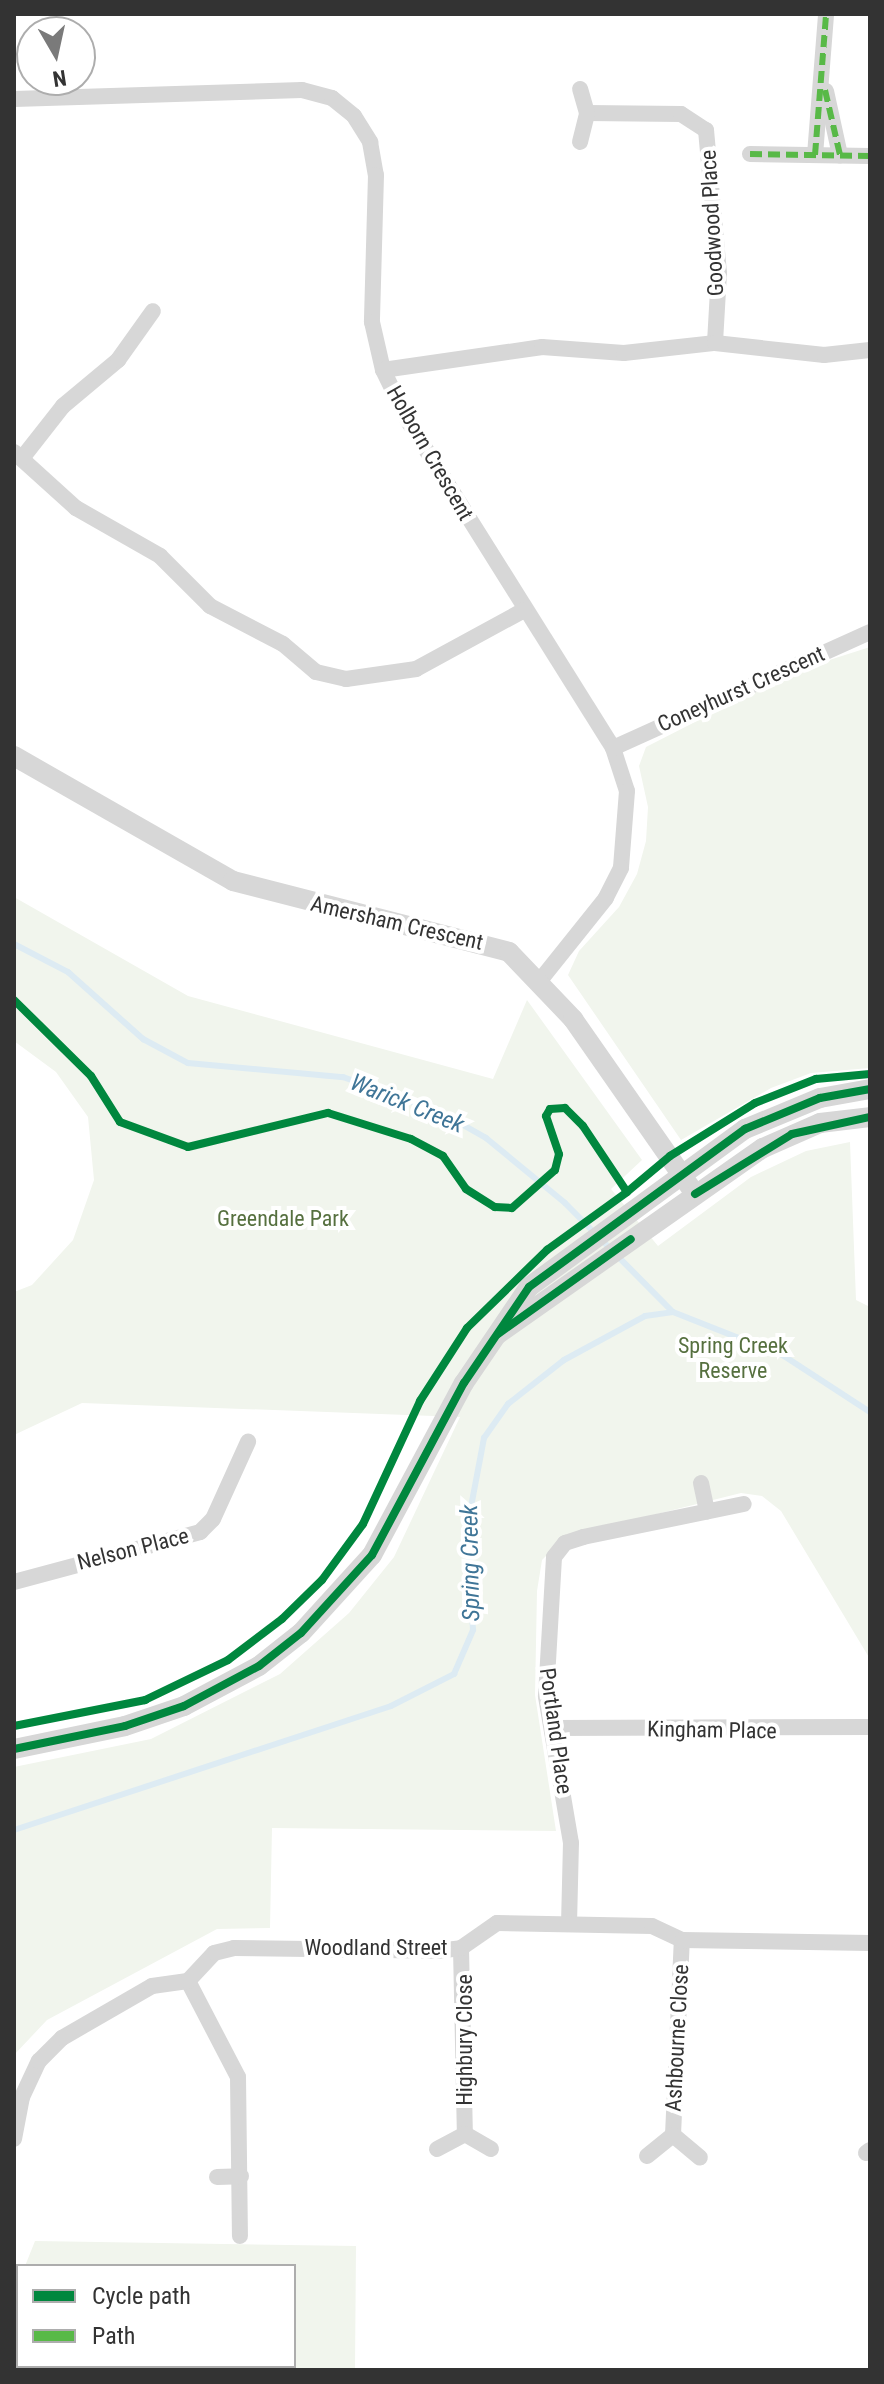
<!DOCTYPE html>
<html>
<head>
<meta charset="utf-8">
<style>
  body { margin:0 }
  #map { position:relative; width:884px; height:2384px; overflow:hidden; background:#fff; font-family:"Roboto Condensed",sans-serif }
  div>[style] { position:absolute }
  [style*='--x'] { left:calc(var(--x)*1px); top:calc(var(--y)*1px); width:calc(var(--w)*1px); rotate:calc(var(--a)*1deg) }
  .green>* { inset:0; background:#f1f5ed }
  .stream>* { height:6px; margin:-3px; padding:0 3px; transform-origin:3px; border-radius:3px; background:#ddebf3 }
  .minor>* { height:16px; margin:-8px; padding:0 8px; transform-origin:8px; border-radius:8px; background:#d7d7d7 }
  .tertiary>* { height:20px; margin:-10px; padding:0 10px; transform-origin:10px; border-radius:10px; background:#d7d7d7 }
  .quiet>* { height:6px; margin-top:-3px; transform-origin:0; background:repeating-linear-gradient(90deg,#58b947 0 12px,transparent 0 18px) }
  .cycleway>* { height:8px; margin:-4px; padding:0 4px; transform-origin:4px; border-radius:4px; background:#00873e }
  span { translate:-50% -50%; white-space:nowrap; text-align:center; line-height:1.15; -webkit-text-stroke:8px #fff; paint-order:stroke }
  .street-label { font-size:22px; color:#333 }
  .park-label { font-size:22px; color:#56703f }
  .water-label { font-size:24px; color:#3f7597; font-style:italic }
  .frame { position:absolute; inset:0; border:16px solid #333; pointer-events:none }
  .legend { position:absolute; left:16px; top:2264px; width:280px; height:104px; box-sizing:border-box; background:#fff; border:2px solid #adadad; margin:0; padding:10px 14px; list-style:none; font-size:24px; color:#333 }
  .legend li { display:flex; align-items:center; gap:16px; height:40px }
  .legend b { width:40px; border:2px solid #adadad }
  .north { position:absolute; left:16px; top:16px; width:80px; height:80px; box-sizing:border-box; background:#fff; border:2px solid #adadad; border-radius:50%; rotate:171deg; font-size:22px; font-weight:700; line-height:32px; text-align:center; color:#333 }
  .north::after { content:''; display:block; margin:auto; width:28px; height:36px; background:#7a7a7a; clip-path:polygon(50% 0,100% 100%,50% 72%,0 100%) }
</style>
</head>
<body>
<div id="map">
  <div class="green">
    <div style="clip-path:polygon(870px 647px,870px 1068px,811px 1073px,771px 1088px,681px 1140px,568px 975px,579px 951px,619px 907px,637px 874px,646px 841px,648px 807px,639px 766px,646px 747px,795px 671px)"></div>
    <div style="clip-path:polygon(14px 897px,188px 996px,493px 1079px,527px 1000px,642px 1160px,611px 1189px,658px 1246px,751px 1177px,806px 1151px,850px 1142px,856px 1300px,870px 1307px,870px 1659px,781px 1511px,762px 1496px,741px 1493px,565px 1537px,542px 1560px,537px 1591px,535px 1695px,556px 1831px,272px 1828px,270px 1928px,217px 1929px,47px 2020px,14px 2055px,14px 1767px,151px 1739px,280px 1674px,349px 1613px,394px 1557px,460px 1417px,82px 1403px,14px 1435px,14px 1292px,32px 1285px,73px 1240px,94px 1180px,88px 1117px,56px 1072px,14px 1041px)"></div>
    <div style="clip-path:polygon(35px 2241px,356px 2246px,355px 2370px,14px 2370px,18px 2284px,18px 2366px,294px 2366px,294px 2266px,25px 2266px)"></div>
  </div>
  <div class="stream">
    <div style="--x:14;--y:944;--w:61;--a:27.4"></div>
    <div style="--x:68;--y:972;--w:101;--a:41.8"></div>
    <div style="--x:143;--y:1039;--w:51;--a:28.1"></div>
    <div style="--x:188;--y:1063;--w:156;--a:5.2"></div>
    <div style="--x:343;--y:1077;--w:105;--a:20"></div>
    <div style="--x:442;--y:1113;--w:51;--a:29.6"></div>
    <div style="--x:486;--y:1138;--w:102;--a:39.4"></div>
    <div style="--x:565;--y:1203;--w:153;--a:45.3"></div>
    <div style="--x:14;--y:1830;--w:397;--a:-18.2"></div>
    <div style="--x:391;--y:1706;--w:71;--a:-26.9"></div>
    <div style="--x:454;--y:1674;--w:48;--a:-66.6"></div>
    <div style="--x:473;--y:1630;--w:102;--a:-93.4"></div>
    <div style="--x:467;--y:1528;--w:92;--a:-79.3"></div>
    <div style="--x:484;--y:1438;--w:42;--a:-54.8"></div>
    <div style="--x:508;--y:1404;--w:71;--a:-38.2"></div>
    <div style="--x:564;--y:1360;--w:92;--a:-28.5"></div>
    <div style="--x:645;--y:1316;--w:28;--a:-8"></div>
    <div style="--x:673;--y:1312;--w:119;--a:21.6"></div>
    <div style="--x:784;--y:1356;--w:103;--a:33.1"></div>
  </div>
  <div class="minor">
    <div style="--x:826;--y:91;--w:66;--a:77.7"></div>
    <div style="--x:14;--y:99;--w:288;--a:-1.8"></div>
    <div style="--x:302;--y:90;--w:31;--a:15"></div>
    <div style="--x:332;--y:98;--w:28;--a:39"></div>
    <div style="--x:354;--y:116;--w:31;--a:58"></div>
    <div style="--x:370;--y:142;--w:34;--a:80"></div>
    <div style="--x:376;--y:175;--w:147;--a:91.6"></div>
    <div style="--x:372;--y:322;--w:49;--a:77.1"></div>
    <div style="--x:383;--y:370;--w:57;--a:63.9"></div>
    <div style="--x:408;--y:421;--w:386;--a:57.9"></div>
    <div style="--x:613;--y:748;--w:45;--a:72"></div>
    <div style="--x:627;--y:791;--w:77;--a:94.5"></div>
    <div style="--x:621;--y:868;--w:34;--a:117"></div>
    <div style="--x:606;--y:898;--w:104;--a:128.7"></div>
    <div style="--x:587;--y:113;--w:94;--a:0.6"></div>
    <div style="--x:681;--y:114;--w:30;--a:33"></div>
    <div style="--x:706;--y:130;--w:144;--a:84.8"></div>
    <div style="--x:719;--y:273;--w:70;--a:93.3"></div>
    <div style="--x:580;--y:142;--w:30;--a:-76"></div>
    <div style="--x:587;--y:113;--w:25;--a:-106"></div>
    <div style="--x:750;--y:154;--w:120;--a:1"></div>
    <div style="--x:815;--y:155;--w:141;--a:-85.5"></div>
    <div style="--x:383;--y:370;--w:161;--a:-8.2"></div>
    <div style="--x:542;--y:347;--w:82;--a:4.2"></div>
    <div style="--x:624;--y:353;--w:92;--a:-6.3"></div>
    <div style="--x:715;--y:343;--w:110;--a:6.3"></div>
    <div style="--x:824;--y:355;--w:46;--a:-6.2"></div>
    <div style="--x:14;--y:452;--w:84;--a:42.1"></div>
    <div style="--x:76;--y:508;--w:97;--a:29.7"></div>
    <div style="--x:160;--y:556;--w:71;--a:45"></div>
    <div style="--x:210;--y:606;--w:82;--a:27.5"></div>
    <div style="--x:283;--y:644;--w:43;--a:40.3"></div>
    <div style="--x:316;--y:672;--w:31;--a:13"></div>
    <div style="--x:346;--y:679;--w:71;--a:-8.1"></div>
    <div style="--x:416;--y:669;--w:123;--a:-28.6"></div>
    <div style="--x:23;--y:457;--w:65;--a:-51.9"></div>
    <div style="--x:63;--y:406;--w:72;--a:-39.9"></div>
    <div style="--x:118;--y:360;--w:60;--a:-54.5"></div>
    <div style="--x:613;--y:748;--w:282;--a:-24.3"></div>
    <div style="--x:701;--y:1483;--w:29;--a:78"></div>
    <div style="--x:14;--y:1582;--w:193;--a:-15"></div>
    <div style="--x:200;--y:1532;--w:18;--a:-45"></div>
    <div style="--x:213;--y:1519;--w:85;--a:-65.6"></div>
    <div style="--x:554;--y:1728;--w:316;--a:-0.2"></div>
    <div style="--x:569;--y:1924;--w:81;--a:-88.6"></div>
    <div style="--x:571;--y:1843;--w:149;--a:-99.7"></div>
    <div style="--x:546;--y:1696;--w:139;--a:-86.7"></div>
    <div style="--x:554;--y:1557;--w:18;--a:-52"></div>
    <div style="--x:565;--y:1543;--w:19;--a:-18"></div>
    <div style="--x:583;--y:1537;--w:164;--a:-11.6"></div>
    <div style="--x:461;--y:1948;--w:186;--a:88.8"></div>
    <div style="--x:188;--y:1981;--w:108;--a:62.5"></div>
    <div style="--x:238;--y:2077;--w:159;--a:89.3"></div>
    <div style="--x:673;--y:2135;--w:195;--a:-87.4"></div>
    <div style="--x:14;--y:2139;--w:43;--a:-79.2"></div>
    <div style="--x:22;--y:2097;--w:40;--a:-65"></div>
    <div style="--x:39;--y:2061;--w:33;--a:-45"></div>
    <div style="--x:62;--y:2038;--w:104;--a:-30"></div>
    <div style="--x:152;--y:1986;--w:36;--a:-8"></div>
    <div style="--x:188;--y:1981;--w:38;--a:-47"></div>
    <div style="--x:214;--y:1953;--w:21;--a:-14"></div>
    <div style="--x:234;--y:1948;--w:203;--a:0.8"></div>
    <div style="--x:437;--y:1951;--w:24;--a:-7"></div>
    <div style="--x:461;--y:1948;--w:44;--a:-34.8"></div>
    <div style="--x:497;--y:1923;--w:155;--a:1.1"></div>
    <div style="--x:652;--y:1926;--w:33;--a:25"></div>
    <div style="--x:682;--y:1940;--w:188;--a:0.9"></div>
    <div style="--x:437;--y:2149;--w:32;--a:-28"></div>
    <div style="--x:465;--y:2134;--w:30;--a:30"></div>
    <div style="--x:866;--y:2153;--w:5;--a:-37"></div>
    <div style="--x:647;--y:2156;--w:33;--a:-39"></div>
    <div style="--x:673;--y:2135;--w:35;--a:40"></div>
    <div style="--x:217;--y:2177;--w:24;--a:-2"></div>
  </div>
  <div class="tertiary">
    <div style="--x:14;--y:756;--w:252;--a:29.7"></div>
    <div style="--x:233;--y:881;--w:285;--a:14.4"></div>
    <div style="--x:509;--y:952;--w:93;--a:46.3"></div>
    <div style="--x:573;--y:1019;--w:213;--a:55.1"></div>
    <div style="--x:498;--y:1334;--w:324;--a:-35.1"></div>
    <div style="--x:763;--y:1148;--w:62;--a:-23.7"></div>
    <div style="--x:820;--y:1123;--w:50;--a:-6.8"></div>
    <div style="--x:14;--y:1749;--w:113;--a:-11.7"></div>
    <div style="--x:125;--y:1726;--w:62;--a:-18.7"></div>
    <div style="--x:184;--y:1706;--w:85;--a:-28.1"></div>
    <div style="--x:259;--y:1666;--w:53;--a:-38.2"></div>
    <div style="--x:301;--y:1633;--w:105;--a:-47.7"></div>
    <div style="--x:372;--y:1555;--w:195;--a:-61.9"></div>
    <div style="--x:464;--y:1383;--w:116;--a:-55.9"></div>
    <div style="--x:529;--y:1287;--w:268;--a:-36.2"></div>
    <div style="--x:745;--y:1129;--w:81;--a:-22.5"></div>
    <div style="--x:820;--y:1098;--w:51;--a:-10.2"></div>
  </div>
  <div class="quiet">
    <div style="--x:825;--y:90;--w:67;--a:77"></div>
    <div style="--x:750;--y:154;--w:120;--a:1"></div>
    <div style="--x:815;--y:155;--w:141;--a:-85.5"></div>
  </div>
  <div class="cycleway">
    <div style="--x:14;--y:1000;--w:108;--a:44.6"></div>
    <div style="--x:91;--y:1076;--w:54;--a:57.8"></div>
    <div style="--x:120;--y:1122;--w:72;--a:20.2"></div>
    <div style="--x:188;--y:1147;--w:144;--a:-13.7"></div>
    <div style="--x:328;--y:1113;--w:87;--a:17.4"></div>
    <div style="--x:411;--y:1139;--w:36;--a:28"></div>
    <div style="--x:443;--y:1156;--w:40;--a:55.1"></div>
    <div style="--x:466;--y:1189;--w:34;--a:32"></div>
    <div style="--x:495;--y:1207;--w:17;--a:3"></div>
    <div style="--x:512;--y:1208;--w:57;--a:-41.5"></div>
    <div style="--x:555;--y:1170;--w:16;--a:-76"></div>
    <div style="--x:559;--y:1154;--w:40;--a:-108.9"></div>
    <div style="--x:546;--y:1116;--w:8;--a:-60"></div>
    <div style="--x:550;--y:1109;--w:15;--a:-4"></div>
    <div style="--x:565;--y:1108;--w:25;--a:45"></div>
    <div style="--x:583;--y:1126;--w:79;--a:56.3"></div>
    <div style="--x:627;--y:1192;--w:56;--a:-39.9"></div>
    <div style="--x:670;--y:1156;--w:100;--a:-31.9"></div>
    <div style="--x:755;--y:1103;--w:66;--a:-21.5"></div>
    <div style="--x:816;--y:1079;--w:54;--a:-5.3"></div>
    <div style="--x:695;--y:1194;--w:114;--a:-31.7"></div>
    <div style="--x:792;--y:1134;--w:80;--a:-12.3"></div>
    <div style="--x:498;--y:1334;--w:163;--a:-35.5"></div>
    <div style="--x:14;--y:1726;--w:134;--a:-11.2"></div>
    <div style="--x:145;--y:1700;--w:92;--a:-25.7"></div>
    <div style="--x:228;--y:1660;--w:68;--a:-37.2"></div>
    <div style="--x:282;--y:1619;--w:56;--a:-44.3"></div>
    <div style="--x:322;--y:1580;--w:69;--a:-53.8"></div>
    <div style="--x:363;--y:1524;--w:136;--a:-65.1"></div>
    <div style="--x:420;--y:1401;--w:87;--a:-57.2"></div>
    <div style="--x:467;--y:1328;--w:112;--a:-44.3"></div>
    <div style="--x:547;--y:1250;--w:99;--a:-35.9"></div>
    <div style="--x:14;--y:1749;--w:113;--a:-11.7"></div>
    <div style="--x:125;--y:1726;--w:62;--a:-18.7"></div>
    <div style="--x:184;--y:1706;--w:85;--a:-28.1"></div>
    <div style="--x:259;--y:1666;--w:53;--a:-38.2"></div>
    <div style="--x:301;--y:1633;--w:105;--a:-47.7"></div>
    <div style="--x:372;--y:1555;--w:195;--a:-61.9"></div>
    <div style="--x:464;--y:1383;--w:116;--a:-55.9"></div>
    <div style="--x:529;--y:1287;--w:268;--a:-36.2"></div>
    <div style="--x:745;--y:1129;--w:81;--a:-22.5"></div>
    <div style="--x:820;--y:1098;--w:51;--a:-10.2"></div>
  </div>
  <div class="street-label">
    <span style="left:712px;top:223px;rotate:-93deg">Goodwood Place</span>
    <span style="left:430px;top:453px;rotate:60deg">Holborn Crescent</span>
    <span style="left:741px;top:689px;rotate:-24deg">Coneyhurst Crescent</span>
    <span style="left:397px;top:923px;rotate:13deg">Amersham Crescent</span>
    <span style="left:133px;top:1549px;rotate:-14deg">Nelson Place</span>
    <span style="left:712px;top:1730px;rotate:1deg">Kingham Place</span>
    <span style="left:556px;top:1731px;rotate:82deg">Portland Place</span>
    <span style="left:376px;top:1948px">Woodland Street</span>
    <span style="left:677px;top:2038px;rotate:-87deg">Ashbourne Close</span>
    <span style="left:465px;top:2040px;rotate:-90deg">Highbury Close</span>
  </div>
  <div class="park-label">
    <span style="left:283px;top:1219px">Greendale Park</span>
    <span style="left:733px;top:1358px">Spring Creek<br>Reserve</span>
  </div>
  <div class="water-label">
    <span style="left:407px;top:1104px;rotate:22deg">Warick Creek</span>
    <span style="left:471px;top:1563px;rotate:-91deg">Spring Creek</span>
  </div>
  <div class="frame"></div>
  <ul class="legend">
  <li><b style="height:10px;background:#00873e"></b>Cycle path</li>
  <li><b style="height:10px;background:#58b947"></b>Path</li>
  </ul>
  <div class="north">N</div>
</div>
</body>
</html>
